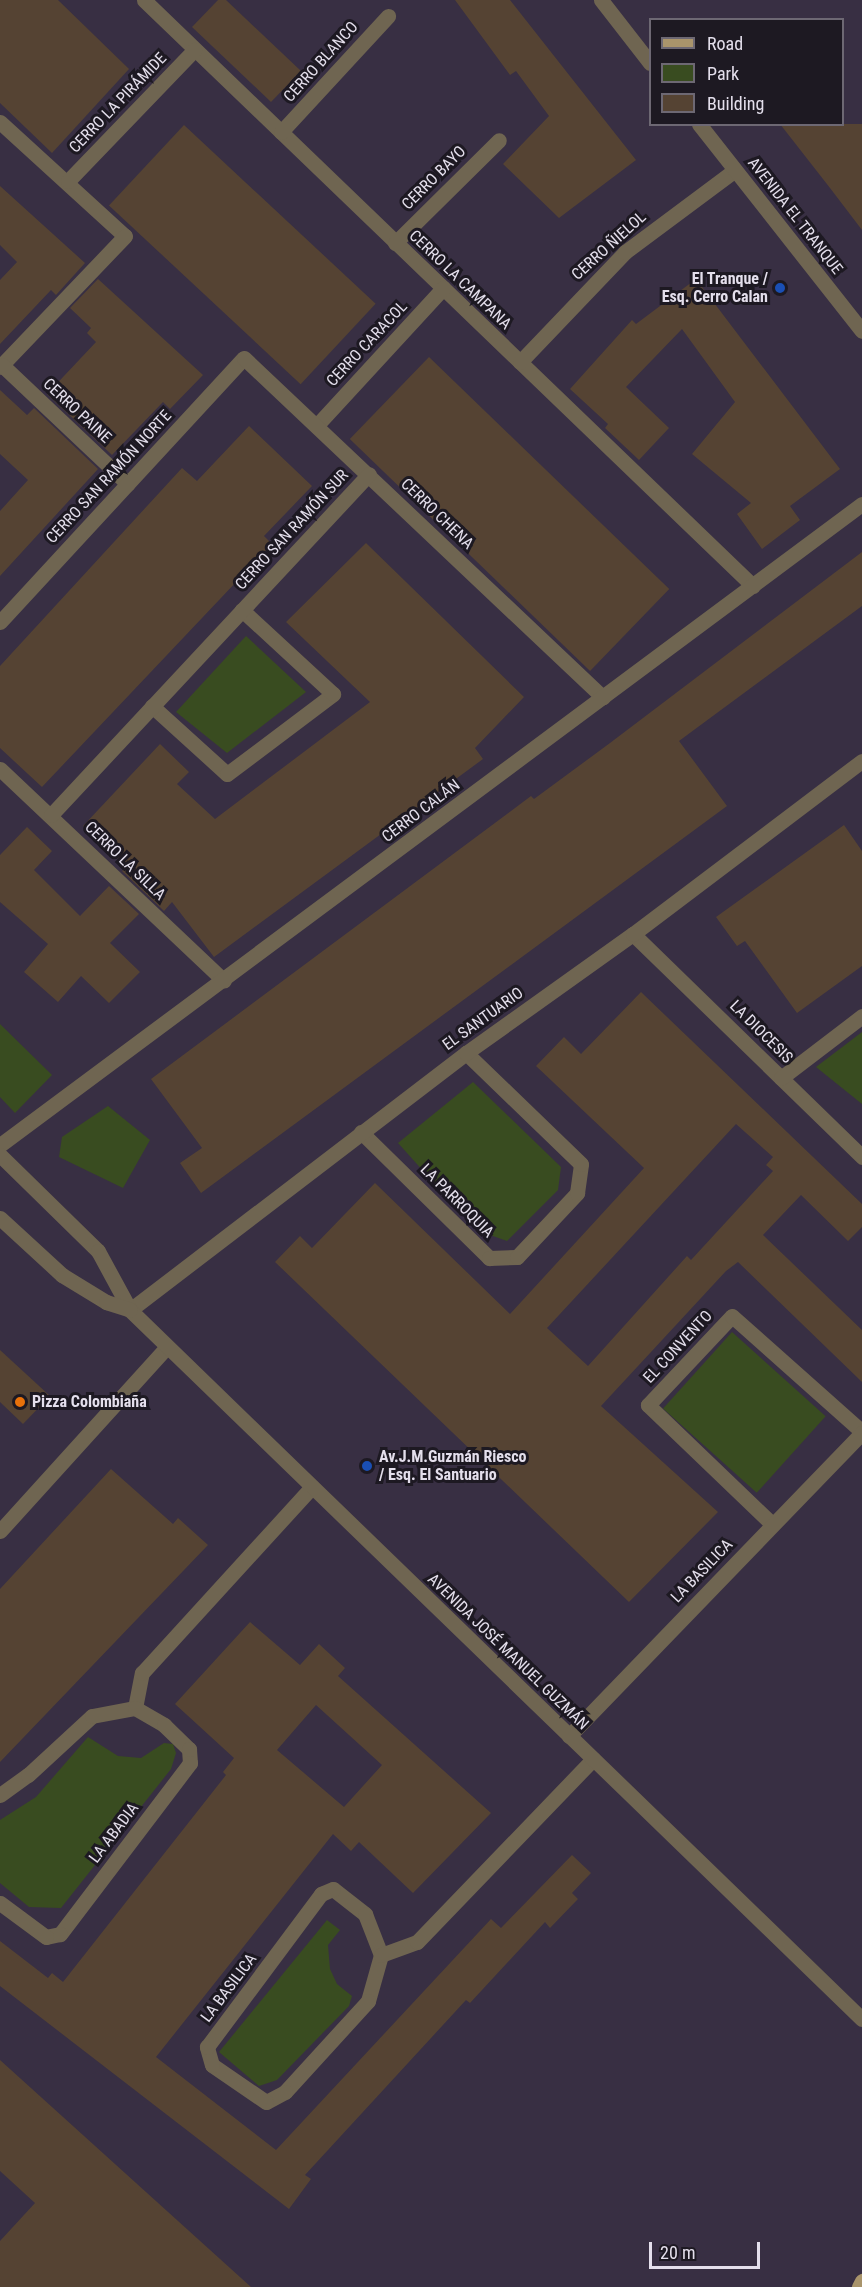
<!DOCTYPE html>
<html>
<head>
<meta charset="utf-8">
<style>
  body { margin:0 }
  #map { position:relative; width:862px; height:2287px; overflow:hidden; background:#382f43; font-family:"Roboto Condensed",sans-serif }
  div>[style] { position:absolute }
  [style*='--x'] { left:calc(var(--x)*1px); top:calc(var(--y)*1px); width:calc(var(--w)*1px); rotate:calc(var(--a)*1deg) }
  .green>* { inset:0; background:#394c20; transform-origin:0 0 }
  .building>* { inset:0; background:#554333; transform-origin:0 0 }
  .minor>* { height:15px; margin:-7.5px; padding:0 7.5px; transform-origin:7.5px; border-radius:7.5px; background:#6f6551 }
  .tertiary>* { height:15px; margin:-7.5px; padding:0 7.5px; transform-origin:7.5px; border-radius:7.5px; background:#6f6551 }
  .primary>* { height:15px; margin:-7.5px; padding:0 7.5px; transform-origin:7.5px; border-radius:7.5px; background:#a9946b }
  .dots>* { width:16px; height:16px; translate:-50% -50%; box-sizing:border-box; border:3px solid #1d1922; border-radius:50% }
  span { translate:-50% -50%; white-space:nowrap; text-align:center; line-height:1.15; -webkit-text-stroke:6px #1d1922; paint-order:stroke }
  .street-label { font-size:16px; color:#e4dfec }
  .poi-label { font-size:16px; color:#e4dfec; font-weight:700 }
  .right { translate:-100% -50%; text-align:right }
  .left { translate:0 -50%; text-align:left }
  .legend { position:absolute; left:649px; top:18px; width:195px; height:108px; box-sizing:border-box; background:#1d1922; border:2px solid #6d6873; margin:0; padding:8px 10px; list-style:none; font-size:18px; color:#e4dfec }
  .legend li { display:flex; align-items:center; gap:12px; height:30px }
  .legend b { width:30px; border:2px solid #6d6873 }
  .scale { position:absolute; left:649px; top:2242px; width:111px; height:27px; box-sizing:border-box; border:3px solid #e4dfec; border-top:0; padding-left:8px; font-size:18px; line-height:21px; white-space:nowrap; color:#e4dfec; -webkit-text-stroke:4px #1d1922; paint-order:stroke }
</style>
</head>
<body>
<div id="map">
  <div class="green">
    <div style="clip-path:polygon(246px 636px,306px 692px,227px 753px,176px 712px)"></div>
    <div style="clip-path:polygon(0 1024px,52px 1075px,15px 1113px,0 1097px)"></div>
    <div style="clip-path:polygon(862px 1032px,862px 1104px,816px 1067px)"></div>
    <div style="clip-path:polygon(473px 1082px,561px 1167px,558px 1190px,507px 1241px,490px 1235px,443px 1193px,398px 1143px)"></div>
    <div style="clip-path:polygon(108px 1106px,150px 1140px,123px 1188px,59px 1157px,62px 1137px)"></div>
    <div style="left:732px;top:1332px;width:126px;height:103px;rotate:42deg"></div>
    <div style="clip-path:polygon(88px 1737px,118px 1756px,141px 1758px,164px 1743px,173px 1744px,176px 1753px,171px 1769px,61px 1908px,29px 1907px,0 1883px,0 1820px,36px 1797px)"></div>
    <div style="clip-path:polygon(327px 1920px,340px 1930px,328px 1945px,330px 1969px,337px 1984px,352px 1996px,349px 2006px,277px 2080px,259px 2086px,219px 2052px)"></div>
  </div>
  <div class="building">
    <div style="clip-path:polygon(0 0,58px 0,129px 69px,52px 153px,0 103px)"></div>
    <div style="clip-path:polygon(218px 0,226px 0,301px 71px,271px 102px,192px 27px)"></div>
    <div style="clip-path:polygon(455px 0,510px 0,636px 160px,559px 218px,503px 164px,549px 116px,516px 71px,510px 75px)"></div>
    <div style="clip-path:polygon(780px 124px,862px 124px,862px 230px,830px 188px)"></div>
    <div style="left:184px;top:125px;width:262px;height:110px;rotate:43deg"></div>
    <div style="clip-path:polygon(0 186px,85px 263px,56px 295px,51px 290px,0 344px,0 280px,17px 262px,0 245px)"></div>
    <div style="clip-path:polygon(98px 279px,203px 375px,170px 409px,163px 402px,112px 455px,47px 394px,96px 342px,87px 333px,91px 328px,70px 308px)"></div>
    <div style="clip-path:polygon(696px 279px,840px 469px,790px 506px,800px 520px,762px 549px,737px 514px,751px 503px,692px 454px,735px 402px,682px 329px,626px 387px,669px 428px,639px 460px,605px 428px,608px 424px,570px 389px,632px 320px,636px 324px)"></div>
    <div style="left:429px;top:357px;width:334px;height:114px;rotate:44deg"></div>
    <div style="clip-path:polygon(0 390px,27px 415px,34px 408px,98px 469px,0 576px,0 511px,28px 480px,0 454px)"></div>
    <div style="clip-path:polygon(249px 426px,312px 486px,264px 536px,272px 544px,42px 787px,0 748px,0 666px,182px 468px,197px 481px)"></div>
    <div style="clip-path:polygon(366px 543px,524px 697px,475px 748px,483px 759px,214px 957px,172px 902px,164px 911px,122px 871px,127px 867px,83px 826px,160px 744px,189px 772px,177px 784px,215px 819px,370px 702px,286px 622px)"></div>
    <div style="clip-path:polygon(862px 552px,862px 606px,679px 741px,727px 806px,201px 1193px,180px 1163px,202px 1148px,151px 1079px,531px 796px,534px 799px,610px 743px)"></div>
    <div style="clip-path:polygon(844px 825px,862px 851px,862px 966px,797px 1013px,745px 941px,737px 946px,716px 917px)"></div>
    <div style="clip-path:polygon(27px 827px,52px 851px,34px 870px,80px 916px,109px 886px,139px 914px,110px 943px,140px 972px,109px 1003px,81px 976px,58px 1002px,24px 972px,48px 944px,0 902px,0 855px)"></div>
    <div style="clip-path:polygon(evenodd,641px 992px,862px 1204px,862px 1227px,848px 1241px,801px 1195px,763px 1235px,862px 1330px,862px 1382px,738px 1262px,726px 1271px,601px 1406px,718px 1512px,629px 1602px,275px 1262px,300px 1236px,312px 1248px,375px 1183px,510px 1314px,644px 1168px,536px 1066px,564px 1037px,581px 1054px,641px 992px,736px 1124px,773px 1157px,766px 1165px,773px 1171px,691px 1260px,687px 1256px,588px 1366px,547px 1328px,736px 1124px)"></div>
    <div style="clip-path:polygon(0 1350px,50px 1396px,23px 1424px,0 1402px)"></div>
    <div style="clip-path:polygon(111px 1469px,173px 1524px,178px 1518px,208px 1545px,0 1762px,0 1589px)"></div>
    <div style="clip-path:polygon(evenodd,250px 1622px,300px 1665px,319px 1644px,345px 1668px,338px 1676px,491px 1813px,413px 1893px,359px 1842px,351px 1851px,333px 1834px,156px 2057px,276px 2150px,491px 1919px,501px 1928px,572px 1855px,591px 1873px,572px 1893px,578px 1899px,550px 1928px,545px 1922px,470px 2003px,466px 2000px,305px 2175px,311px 2179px,289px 2209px,0 1986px,0 1941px,48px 1978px,52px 1973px,63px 1982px,226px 1775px,223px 1772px,234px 1758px,175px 1704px,250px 1622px,316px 1705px,382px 1765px,344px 1807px,277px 1750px,316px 1705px)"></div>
    <div style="clip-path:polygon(0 2060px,251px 2287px,0 2287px,0 2241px,35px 2203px,0 2171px)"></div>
  </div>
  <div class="minor">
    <div style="--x:144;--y:0;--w:845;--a:43.9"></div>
    <div style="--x:0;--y:122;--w:169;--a:42.4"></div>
    <div style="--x:125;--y:236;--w:181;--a:133.7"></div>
    <div style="--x:281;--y:132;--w:158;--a:-47.3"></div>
    <div style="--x:68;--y:181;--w:182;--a:-46.1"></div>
    <div style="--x:395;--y:243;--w:146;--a:-44.7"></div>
    <div style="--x:520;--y:362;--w:152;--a:-46.3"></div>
    <div style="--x:625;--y:252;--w:137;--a:-36.7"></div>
    <div style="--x:2;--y:365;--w:173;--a:43.4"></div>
    <div style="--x:318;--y:424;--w:185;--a:-47.4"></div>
    <div style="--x:0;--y:622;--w:359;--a:-47.3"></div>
    <div style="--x:244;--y:358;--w:494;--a:43.4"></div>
    <div style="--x:152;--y:706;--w:101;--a:42.2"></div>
    <div style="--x:227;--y:774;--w:133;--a:-37"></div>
    <div style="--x:333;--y:694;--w:124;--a:-137.3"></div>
    <div style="--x:0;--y:769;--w:308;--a:43.4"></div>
    <div style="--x:51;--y:815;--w:466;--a:-47"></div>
    <div style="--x:633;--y:934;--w:320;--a:44.2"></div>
    <div style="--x:781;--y:1078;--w:102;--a:-37.4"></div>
    <div style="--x:361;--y:1132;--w:180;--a:44.5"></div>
    <div style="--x:489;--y:1258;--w:28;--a:-2"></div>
    <div style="--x:517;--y:1257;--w:88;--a:-46.8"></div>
    <div style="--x:577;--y:1193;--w:29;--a:-82"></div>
    <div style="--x:581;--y:1164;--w:160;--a:-136"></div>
    <div style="--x:0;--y:1145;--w:1074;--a:-36.64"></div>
    <div style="--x:130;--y:1310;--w:423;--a:-37.4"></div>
    <div style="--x:466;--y:1053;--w:205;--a:-35.5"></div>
    <div style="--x:633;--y:934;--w:287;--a:-37.1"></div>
    <div style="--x:772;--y:1524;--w:172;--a:-136.2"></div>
    <div style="--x:648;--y:1405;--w:122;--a:-46.7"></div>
    <div style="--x:732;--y:1316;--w:174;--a:41.7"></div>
    <div style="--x:0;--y:1531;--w:248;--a:-47.8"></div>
    <div style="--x:135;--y:1708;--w:36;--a:-79"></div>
    <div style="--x:142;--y:1673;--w:252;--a:-47.6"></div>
    <div style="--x:569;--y:1736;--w:421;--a:-46"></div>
    <div style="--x:0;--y:1795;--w:34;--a:-36"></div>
    <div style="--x:28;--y:1775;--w:87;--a:-42.7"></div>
    <div style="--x:92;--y:1716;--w:44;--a:-10.5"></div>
    <div style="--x:135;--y:1708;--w:34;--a:30"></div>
    <div style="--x:164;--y:1725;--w:35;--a:44"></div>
    <div style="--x:189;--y:1749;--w:14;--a:86"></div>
    <div style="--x:190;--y:1763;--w:215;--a:127.2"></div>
    <div style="--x:60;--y:1934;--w:14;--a:168"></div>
    <div style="--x:46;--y:1937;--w:57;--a:-143.5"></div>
    <div style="--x:333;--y:1889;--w:41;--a:38"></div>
    <div style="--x:365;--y:1914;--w:44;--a:68.7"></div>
    <div style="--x:381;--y:1955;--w:48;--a:105.8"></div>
    <div style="--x:368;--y:2001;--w:123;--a:132.4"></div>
    <div style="--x:285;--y:2092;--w:21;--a:152"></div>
    <div style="--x:266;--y:2102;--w:65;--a:-145.6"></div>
    <div style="--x:212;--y:2065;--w:19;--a:-106"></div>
    <div style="--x:207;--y:2047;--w:191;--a:-53.3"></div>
    <div style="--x:321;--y:1894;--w:13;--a:-23"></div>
    <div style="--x:381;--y:1955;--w:38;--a:-20"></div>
    <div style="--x:417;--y:1942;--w:254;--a:-46.1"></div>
  </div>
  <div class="tertiary">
    <div style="--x:601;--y:0;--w:80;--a:52.1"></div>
    <div style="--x:699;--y:124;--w:263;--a:51.8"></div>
    <div style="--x:0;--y:1155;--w:137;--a:44.4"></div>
    <div style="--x:98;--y:1251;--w:67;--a:61.5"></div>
    <div style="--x:130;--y:1310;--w:1019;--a:44.09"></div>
    <div style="--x:0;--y:1218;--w:84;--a:42.6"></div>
    <div style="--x:62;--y:1275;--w:52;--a:31.5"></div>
    <div style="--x:106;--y:1302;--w:25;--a:18"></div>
  </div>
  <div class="primary">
    <div style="--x:859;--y:2287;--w:7;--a:-63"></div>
  </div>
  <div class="dots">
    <div style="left:780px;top:288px;background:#1a4fb4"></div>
    <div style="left:20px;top:1402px;background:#e8710a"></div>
    <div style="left:367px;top:1466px;background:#1a4fb4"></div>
  </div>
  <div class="street-label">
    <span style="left:321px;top:62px;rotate:-48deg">CERRO BLANCO</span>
    <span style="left:118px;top:103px;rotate:-46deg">CERRO LA PIRÁMIDE</span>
    <span style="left:434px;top:178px;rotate:-45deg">CERRO BAYO</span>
    <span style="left:795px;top:216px;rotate:52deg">AVENIDA EL TRANQUE</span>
    <span style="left:609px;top:246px;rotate:-42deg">CERRO ÑIELOL</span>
    <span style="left:460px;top:280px;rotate:44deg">CERRO LA CAMPANA</span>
    <span style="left:367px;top:344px;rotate:-47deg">CERRO CARACOL</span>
    <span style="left:77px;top:411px;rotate:43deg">CERRO PAINE</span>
    <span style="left:109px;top:477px;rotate:-47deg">CERRO SAN RAMÓN NORTE</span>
    <span style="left:437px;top:514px;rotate:44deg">CERRO CHENA</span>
    <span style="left:292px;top:530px;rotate:-47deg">CERRO SAN RAMÓN SUR</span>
    <span style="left:421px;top:811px;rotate:-37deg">CERRO CALÁN</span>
    <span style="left:125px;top:861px;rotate:44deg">CERRO LA SILLA</span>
    <span style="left:483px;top:1019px;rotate:-36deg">EL SANTUARIO</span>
    <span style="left:761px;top:1032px;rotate:45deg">LA DIOCESIS</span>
    <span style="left:457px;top:1201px;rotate:45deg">LA PARROQUIA</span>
    <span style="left:678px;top:1347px;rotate:-47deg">EL CONVENTO</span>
    <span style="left:702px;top:1571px;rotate:-46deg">LA BASILICA</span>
    <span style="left:508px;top:1652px;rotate:44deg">AVENIDA JOSÉ MANUEL GUZMÁN</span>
    <span style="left:114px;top:1833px;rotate:-53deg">LA ABADIA</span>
    <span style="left:229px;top:1988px;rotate:-53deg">LA BASILICA</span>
  </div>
  <div class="poi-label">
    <span class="right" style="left:768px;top:288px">El Tranque /<br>Esq. Cerro Calan</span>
    <span class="left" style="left:32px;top:1402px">Pizza Colombiaña</span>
    <span class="left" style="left:379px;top:1466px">Av.J.M.Guzmán Riesco<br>/ Esq. El Santuario</span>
  </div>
  <ul class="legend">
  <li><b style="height:8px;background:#a9946b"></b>Road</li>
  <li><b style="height:16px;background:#394c20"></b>Park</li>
  <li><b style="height:16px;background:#554333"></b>Building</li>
  </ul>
  <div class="scale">20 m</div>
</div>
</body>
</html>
